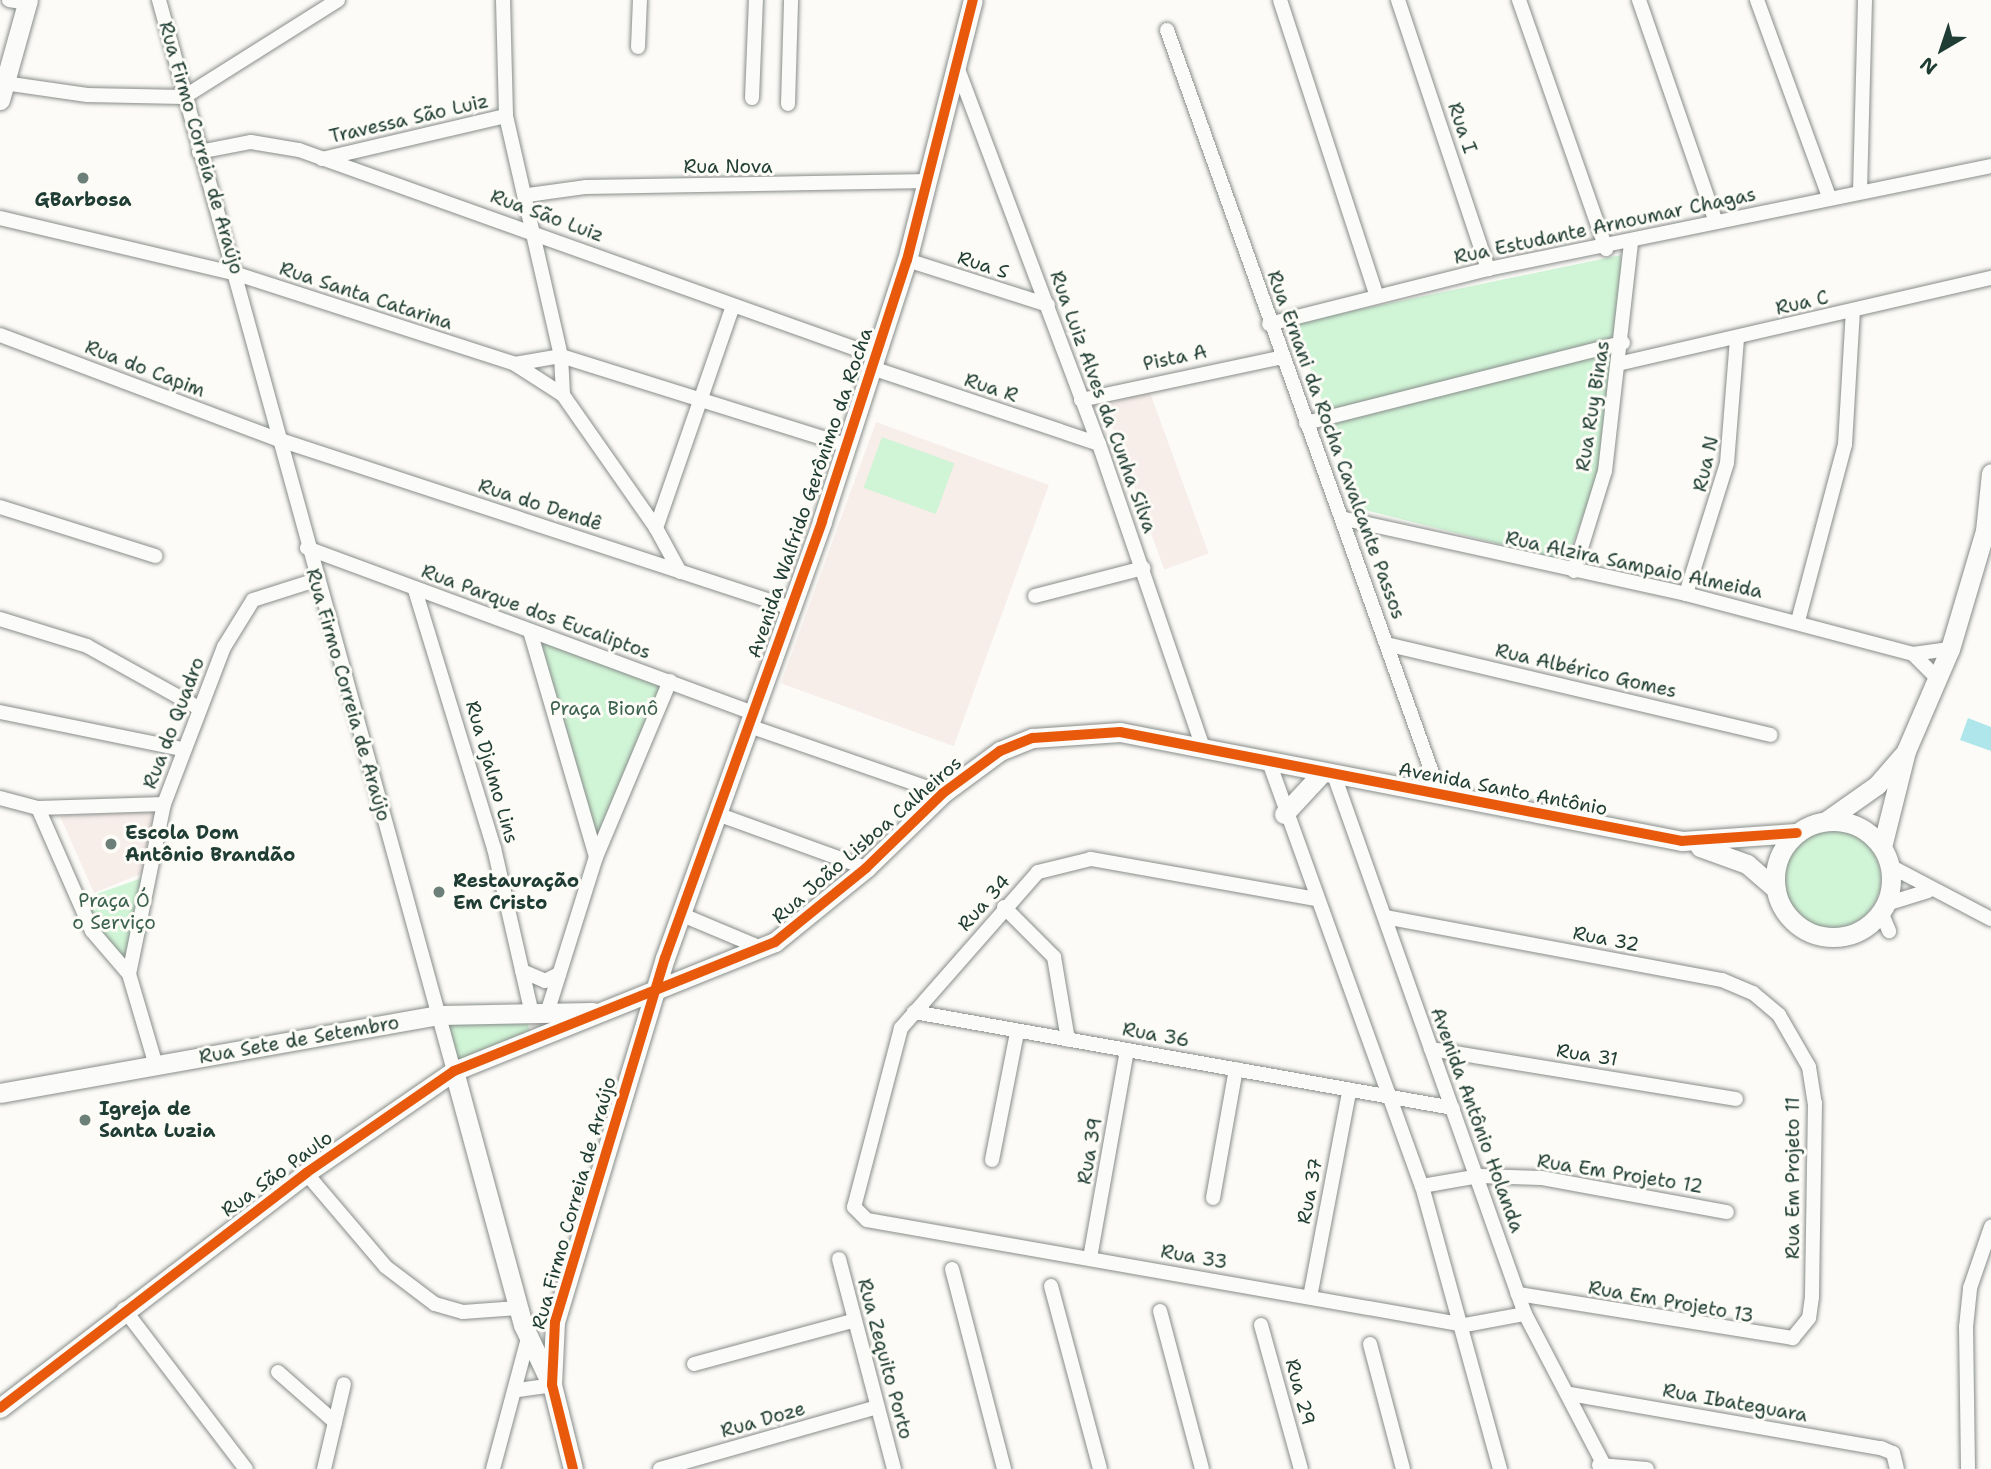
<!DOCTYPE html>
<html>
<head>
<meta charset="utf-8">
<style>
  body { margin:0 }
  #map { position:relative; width:1991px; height:1469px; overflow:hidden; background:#fcfbf8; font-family:"Shantell Sans",sans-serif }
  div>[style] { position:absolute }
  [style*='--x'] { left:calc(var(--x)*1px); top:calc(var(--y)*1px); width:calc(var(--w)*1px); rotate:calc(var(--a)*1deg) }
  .built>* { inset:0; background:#f7ede9; transform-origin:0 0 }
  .green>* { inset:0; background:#d0f4d6; transform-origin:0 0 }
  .round { border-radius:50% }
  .water>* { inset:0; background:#aee6eb }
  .roads { filter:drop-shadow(0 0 2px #888d8a) drop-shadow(0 0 2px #888d8a) }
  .street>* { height:14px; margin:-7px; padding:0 7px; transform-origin:7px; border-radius:7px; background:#fbfbf9 }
  .secondary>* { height:19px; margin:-9.5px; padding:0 9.5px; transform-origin:9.5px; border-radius:9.5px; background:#fbfbf9 }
  .secondary>.ring { margin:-9.5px; padding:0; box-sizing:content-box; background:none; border:19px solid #fbfbf9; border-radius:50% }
  .cycleway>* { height:10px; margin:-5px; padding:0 5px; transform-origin:5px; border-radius:5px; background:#e8590c }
  .dots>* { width:19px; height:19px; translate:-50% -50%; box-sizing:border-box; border:4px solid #fdfcf7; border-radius:50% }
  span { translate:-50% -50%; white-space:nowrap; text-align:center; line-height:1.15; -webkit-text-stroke:6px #fdfcf7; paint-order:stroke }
  .street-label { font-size:19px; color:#1f3d34 }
  .poi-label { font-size:19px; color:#1f3d34; font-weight:700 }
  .left { translate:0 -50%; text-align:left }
  .park-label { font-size:19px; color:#3b614f }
  .north { position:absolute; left:1907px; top:14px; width:70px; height:70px; -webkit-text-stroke:5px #fdfcf7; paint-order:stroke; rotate:219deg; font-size:19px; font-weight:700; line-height:28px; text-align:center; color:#1f3d34 }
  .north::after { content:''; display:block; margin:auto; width:24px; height:32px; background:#1f3d34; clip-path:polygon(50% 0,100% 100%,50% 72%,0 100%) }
</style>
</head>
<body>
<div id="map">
  <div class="built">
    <div style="left:1149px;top:390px;width:174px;height:47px;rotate:70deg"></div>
    <div style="left:876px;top:422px;width:184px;height:278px;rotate:20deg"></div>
    <div style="clip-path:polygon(157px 812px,145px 872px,94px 893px,60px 816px)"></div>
  </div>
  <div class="green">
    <div style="clip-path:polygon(1621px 255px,1624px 310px,1598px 474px,1567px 561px,1361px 509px,1294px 323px)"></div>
    <div style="left:882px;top:437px;width:77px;height:54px;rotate:20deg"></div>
    <div style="clip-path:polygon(540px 639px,661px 683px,597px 848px)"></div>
    <div class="round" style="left:1783px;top:830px;width:98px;height:98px"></div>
    <div style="clip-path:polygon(142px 878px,128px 968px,117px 962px,82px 899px)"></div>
    <div style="clip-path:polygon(525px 1016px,530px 1031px,456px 1067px,443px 1021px)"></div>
  </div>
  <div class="water">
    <div style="clip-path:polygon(1968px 718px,1991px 727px,1991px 751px,1960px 740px)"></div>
  </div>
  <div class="roads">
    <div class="street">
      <div style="--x:9;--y:0;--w:18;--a:9"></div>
      <div style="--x:159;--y:0;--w:1111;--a:74.6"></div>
      <div style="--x:503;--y:0;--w:116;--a:88.5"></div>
      <div style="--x:506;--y:116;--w:246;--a:77.1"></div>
      <div style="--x:561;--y:356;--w:39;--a:87"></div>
      <div style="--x:563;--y:395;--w:162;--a:55"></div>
      <div style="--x:1280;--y:0;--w:311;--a:71.9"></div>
      <div style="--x:1398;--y:0;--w:284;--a:71.5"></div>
      <div style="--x:1519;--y:0;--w:264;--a:70.7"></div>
      <div style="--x:1639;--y:0;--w:235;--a:70.9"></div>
      <div style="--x:1757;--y:0;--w:210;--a:69.9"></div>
      <div style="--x:1167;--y:30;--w:812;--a:70.36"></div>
      <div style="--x:638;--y:47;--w:47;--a:-87.6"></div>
      <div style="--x:959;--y:72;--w:397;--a:69.4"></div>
      <div style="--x:1099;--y:444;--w:321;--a:71.1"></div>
      <div style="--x:4;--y:83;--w:84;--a:8.2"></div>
      <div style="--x:87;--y:95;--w:97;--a:1.2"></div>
      <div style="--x:184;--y:97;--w:182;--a:-32.2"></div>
      <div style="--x:752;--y:98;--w:98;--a:-87.7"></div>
      <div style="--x:788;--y:104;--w:104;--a:-88.3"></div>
      <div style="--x:199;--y:152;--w:53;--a:-10.9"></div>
      <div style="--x:251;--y:142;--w:49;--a:9.5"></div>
      <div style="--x:299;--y:150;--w:613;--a:19.65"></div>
      <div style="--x:322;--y:159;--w:189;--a:-13.2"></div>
      <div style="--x:1860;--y:191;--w:191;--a:-88.5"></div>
      <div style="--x:528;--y:195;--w:59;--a:-7.9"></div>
      <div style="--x:586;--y:187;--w:343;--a:-1"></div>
      <div style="--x:0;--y:218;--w:244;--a:13.3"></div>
      <div style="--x:237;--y:274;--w:292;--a:17.9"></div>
      <div style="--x:515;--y:364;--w:57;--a:32.9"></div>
      <div style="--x:907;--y:260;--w:148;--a:17.7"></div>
      <div style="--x:1269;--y:324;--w:226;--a:-14.1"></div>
      <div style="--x:1488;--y:269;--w:513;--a:-11.57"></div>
      <div style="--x:0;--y:335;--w:296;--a:20.6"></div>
      <div style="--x:277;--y:439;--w:541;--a:18.2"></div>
      <div style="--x:1622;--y:363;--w:379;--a:-13"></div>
      <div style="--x:515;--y:364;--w:47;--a:-9.9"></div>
      <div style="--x:561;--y:356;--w:301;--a:17.4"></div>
      <div style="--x:872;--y:368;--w:239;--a:18.5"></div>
      <div style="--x:1081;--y:400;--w:202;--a:-12"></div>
      <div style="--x:1306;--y:423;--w:327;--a:-14.2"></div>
      <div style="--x:0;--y:507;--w:163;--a:17.5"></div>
      <div style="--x:1345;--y:519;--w:349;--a:12.4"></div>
      <div style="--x:1686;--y:594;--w:235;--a:14.8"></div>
      <div style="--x:1913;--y:654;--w:37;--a:-8"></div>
      <div style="--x:307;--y:548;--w:476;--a:20.3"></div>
      <div style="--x:1574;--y:571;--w:105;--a:-72.8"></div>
      <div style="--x:1605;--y:471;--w:229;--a:-83.5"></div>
      <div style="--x:680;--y:572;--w:50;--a:-118.6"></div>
      <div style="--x:656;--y:528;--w:233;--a:-70.9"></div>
      <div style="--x:415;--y:590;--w:270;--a:73"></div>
      <div style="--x:494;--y:848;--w:165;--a:77.1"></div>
      <div style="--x:1686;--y:594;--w:137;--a:-72.6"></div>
      <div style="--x:1727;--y:463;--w:125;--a:-85.4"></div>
      <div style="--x:1035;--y:596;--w:112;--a:-14.5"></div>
      <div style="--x:0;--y:619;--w:91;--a:17.2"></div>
      <div style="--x:87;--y:646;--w:128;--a:29"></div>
      <div style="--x:1798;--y:621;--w:183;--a:-75.1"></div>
      <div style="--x:1845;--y:444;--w:133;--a:-86.6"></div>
      <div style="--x:530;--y:631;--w:235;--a:73.7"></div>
      <div style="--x:1390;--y:645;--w:391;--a:13.3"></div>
      <div style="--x:1913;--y:654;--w:35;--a:45"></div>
      <div style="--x:0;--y:712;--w:186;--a:11.5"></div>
      <div style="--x:749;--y:726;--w:205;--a:19.1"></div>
      <div style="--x:1269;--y:762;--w:451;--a:70.2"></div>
      <div style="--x:1422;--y:1186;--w:294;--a:74.6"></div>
      <div style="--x:1334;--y:775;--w:572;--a:70.49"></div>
      <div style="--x:1525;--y:1314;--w:175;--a:62.4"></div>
      <div style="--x:0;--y:798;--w:39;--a:15"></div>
      <div style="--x:38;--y:808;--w:126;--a:-1.8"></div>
      <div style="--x:38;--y:808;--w:134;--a:66.3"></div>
      <div style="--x:92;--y:931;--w:57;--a:49.3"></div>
      <div style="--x:129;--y:974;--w:96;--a:73.6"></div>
      <div style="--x:717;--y:814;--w:158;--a:19.9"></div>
      <div style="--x:1890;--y:866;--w:114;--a:27.7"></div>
      <div style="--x:1316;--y:899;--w:229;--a:-169.9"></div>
      <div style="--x:1091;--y:859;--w:55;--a:166.2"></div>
      <div style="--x:1038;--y:872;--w:208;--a:131.3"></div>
      <div style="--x:901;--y:1028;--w:185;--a:104.7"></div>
      <div style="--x:854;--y:1207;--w:18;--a:45"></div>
      <div style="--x:867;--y:1220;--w:607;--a:9.96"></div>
      <div style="--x:1465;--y:1325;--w:61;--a:-10.4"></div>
      <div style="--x:1886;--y:904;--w:44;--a:-17.2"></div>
      <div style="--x:1004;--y:907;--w:71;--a:45"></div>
      <div style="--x:1054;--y:957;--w:84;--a:80.4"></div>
      <div style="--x:1881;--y:912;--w:21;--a:67"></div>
      <div style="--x:680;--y:914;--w:88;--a:22.8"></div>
      <div style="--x:1385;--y:917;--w:343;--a:10.6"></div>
      <div style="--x:1722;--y:980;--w:34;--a:23"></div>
      <div style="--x:1753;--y:993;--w:34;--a:40"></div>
      <div style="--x:1779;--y:1015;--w:60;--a:60"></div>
      <div style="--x:1809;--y:1067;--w:36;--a:81"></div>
      <div style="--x:1815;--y:1103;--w:194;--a:90.9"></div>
      <div style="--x:1812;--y:1297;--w:21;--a:98"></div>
      <div style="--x:1809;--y:1318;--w:26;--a:129"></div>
      <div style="--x:1793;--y:1338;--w:279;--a:-170.9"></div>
      <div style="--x:522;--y:971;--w:25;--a:23"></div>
      <div style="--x:545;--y:981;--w:16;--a:-27"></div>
      <div style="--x:129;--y:974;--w:174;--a:-78.4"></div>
      <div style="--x:164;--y:804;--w:168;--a:-69.1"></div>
      <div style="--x:224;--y:647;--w:55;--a:-58.3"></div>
      <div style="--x:253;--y:600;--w:66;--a:-17.6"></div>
      <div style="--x:548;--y:1010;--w:160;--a:-72.6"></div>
      <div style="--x:596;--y:857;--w:191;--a:-67.2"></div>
      <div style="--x:914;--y:1012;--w:547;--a:10.1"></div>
      <div style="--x:1431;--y:1049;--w:309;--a:9.3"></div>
      <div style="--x:992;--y:1160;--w:130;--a:-78.9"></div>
      <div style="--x:306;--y:1173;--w:123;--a:49.6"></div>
      <div style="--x:386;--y:1267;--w:61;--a:37.1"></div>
      <div style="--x:435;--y:1304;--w:29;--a:16"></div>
      <div style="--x:463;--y:1312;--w:55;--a:-4.2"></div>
      <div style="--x:1422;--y:1186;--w:59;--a:-9.8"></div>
      <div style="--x:1480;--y:1176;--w:61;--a:1.9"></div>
      <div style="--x:1541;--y:1178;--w:189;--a:10.4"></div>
      <div style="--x:1213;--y:1198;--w:131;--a:-79.9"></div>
      <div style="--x:1090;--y:1258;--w:211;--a:-79.9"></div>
      <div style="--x:839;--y:1259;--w:217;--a:75.3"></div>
      <div style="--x:952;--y:1269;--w:207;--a:75.4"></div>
      <div style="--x:1051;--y:1286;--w:189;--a:75"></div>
      <div style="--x:1310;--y:1297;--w:208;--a:-79.2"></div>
      <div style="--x:124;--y:1309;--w:201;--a:52.7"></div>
      <div style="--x:1160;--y:1311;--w:163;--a:75.1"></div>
      <div style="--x:1261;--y:1325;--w:149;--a:74.5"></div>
      <div style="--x:1370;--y:1344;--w:129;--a:75.2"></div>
      <div style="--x:694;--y:1364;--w:164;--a:-15.2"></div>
      <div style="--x:278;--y:1372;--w:76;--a:41.3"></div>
      <div style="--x:518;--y:1390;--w:34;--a:-8"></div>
      <div style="--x:1570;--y:1394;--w:316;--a:9.9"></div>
      <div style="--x:1881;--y:1448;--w:13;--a:23"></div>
      <div style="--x:1893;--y:1453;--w:16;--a:76"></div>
      <div style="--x:1599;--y:1465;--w:48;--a:4.8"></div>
      <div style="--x:324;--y:1469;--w:87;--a:-76.8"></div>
      <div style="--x:493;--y:1469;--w:136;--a:-75"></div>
      <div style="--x:660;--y:1469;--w:226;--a:-15.9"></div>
      <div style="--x:1968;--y:1469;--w:142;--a:-90.8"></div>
      <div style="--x:1966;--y:1327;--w:39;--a:-84"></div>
      <div style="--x:1970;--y:1288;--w:65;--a:-71"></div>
    </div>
    <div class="secondary">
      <div style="--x:0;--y:100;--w:104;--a:-74.4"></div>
      <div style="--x:1284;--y:814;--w:56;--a:-47.2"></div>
      <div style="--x:1826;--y:821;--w:62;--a:-35.2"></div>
      <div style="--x:1877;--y:785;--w:40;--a:-49"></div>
      <div class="ring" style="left:1775px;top:821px;width:97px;height:97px"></div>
      <div style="--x:1700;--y:847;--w:50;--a:19.9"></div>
      <div style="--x:1747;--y:864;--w:38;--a:41"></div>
      <div style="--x:1882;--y:847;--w:99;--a:-76"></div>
      <div style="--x:1906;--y:751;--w:111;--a:-66.7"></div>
      <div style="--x:1950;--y:649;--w:123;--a:-73.5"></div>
      <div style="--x:1985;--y:531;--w:58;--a:-84.1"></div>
      <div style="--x:454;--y:1071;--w:263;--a:74.8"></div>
      <div style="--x:523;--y:1325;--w:65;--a:64.6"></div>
      <div style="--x:0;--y:1093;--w:445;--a:-10.1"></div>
      <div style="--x:438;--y:1015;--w:155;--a:-1.1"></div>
      <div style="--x:0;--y:1408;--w:386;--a:-37.5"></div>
      <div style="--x:306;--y:1173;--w:180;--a:-34.6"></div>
      <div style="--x:454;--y:1071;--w:346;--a:-21.9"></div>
      <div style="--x:775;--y:942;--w:117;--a:-39.1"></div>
      <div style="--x:866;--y:868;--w:107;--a:-44.2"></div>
      <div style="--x:943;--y:793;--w:71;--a:-36.4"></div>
      <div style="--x:1000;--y:751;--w:35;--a:-22"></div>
      <div style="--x:1033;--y:738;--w:87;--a:-3.9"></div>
      <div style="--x:1120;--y:732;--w:572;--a:10.98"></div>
      <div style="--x:1682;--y:841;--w:115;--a:-4"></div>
      <div style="--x:573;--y:1469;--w:87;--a:-104"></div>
      <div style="--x:552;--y:1385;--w:63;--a:-87.3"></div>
      <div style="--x:555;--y:1322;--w:380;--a:-73.2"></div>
      <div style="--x:665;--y:958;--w:464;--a:-70.2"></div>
      <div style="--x:822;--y:521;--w:274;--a:-72"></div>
      <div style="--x:907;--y:260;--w:268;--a:-75.8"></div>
    </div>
  </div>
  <div class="cycleway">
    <div style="--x:0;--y:1408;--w:386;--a:-37.5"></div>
    <div style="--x:306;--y:1173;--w:180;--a:-34.6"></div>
    <div style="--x:454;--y:1071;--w:346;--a:-21.9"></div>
    <div style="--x:775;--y:942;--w:117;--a:-39.1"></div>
    <div style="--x:866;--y:868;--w:107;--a:-44.2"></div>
    <div style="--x:943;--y:793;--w:71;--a:-36.4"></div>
    <div style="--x:1000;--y:751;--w:35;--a:-22"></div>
    <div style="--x:1033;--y:738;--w:87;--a:-3.9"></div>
    <div style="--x:1120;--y:732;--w:572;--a:10.98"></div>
    <div style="--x:1682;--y:841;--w:115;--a:-4"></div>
    <div style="--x:573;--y:1469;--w:87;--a:-104"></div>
    <div style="--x:552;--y:1385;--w:63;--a:-87.3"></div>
    <div style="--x:555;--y:1322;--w:380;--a:-73.2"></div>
    <div style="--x:665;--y:958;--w:464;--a:-70.2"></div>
    <div style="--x:822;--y:521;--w:274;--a:-72"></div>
    <div style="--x:907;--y:260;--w:268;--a:-75.8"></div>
  </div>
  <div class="dots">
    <div style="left:83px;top:178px;background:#6c8079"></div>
    <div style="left:111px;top:844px;background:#6c8079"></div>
    <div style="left:439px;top:892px;background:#6c8079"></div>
    <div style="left:85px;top:1120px;background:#6c8079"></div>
  </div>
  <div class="street-label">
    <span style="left:409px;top:119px;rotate:-13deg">Travessa São Luiz</span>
    <span style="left:1462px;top:128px;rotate:71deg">Rua I</span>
    <span style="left:201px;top:148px;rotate:74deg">Rua Firmo Correia de Araújo</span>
    <span style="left:728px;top:167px">Rua Nova</span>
    <span style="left:547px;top:216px;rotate:20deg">Rua São Luiz</span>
    <span style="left:1605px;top:226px;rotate:-12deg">Rua Estudante Arnoumar Chagas</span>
    <span style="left:983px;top:265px;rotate:18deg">Rua S</span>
    <span style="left:366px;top:296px;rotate:18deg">Rua Santa Catarina</span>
    <span style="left:1802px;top:303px;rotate:-13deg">Rua C</span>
    <span style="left:1175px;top:358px;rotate:-12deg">Pista A</span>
    <span style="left:145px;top:369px;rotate:21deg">Rua do Capim</span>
    <span style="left:991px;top:388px;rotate:18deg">Rua R</span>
    <span style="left:1103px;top:402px;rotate:70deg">Rua Luiz Alves da Cunha Silva</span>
    <span style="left:1593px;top:406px;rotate:-81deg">Rua Ruy Binas</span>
    <span style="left:1336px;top:445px;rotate:70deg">Rua Ernani da Rocha Cavalcante Passos</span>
    <span style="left:1706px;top:464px;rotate:-77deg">Rua N</span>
    <span style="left:810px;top:493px;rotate:-71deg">Avenida Walfrido Gerônimo da Rocha</span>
    <span style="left:540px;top:505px;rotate:18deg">Rua do Dendê</span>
    <span style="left:1634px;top:565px;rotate:12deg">Rua Alzira Sampaio Almeida</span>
    <span style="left:536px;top:612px;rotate:20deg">Rua Parque dos Eucaliptos</span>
    <span style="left:1586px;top:671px;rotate:13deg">Rua Albérico Gomes</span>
    <span style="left:348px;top:695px;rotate:74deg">Rua Firmo Correia de Araújo</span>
    <span style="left:174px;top:723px;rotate:-69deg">Rua do Quadro</span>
    <span style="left:492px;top:772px;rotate:74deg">Rua Djalmo Lins</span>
    <span style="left:1503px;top:789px;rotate:11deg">Avenida Santo Antônio</span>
    <span style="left:867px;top:840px;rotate:-41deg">Rua João Lisboa Calheiros</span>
    <span style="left:984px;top:903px;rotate:-48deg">Rua 34</span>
    <span style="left:1606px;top:939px;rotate:11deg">Rua 32</span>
    <span style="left:1156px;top:1035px;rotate:10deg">Rua 36</span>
    <span style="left:299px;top:1040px;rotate:-10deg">Rua Sete de Setembro</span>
    <span style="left:1587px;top:1055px;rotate:9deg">Rua 31</span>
    <span style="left:1477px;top:1120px;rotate:70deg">Avenida Antônio Holanda</span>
    <span style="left:1090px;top:1151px;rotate:-80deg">Rua 39</span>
    <span style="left:277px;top:1174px;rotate:-36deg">Rua São Paulo</span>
    <span style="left:1620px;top:1174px;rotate:9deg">Rua Em Projeto 12</span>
    <span style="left:1793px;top:1178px;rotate:-90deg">Rua Em Projeto 11</span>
    <span style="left:1310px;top:1191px;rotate:-79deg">Rua 37</span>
    <span style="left:574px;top:1203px;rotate:-74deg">Rua Firmo Correia de Araújo</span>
    <span style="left:1194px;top:1257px;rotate:10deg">Rua 33</span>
    <span style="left:1671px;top:1302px;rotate:10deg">Rua Em Projeto 13</span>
    <span style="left:885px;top:1359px;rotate:75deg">Rua Zequito Porto</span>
    <span style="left:1300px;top:1392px;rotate:75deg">Rua 29</span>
    <span style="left:1735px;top:1403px;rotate:10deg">Rua Ibateguara</span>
    <span style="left:763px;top:1420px;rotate:-16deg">Rua Doze</span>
  </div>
  <div class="poi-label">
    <span style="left:83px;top:200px">GBarbosa</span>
    <span class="left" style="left:125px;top:844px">Escola Dom<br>Antônio Brandão</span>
    <span class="left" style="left:453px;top:892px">Restauração<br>Em Cristo</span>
    <span class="left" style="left:99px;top:1120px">Igreja de<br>Santa Luzia</span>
  </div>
  <div class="park-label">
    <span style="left:604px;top:709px">Praça Bionô</span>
    <span style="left:114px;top:912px">Praça Ó<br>o Serviço</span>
  </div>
  <div class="north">N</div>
</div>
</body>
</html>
